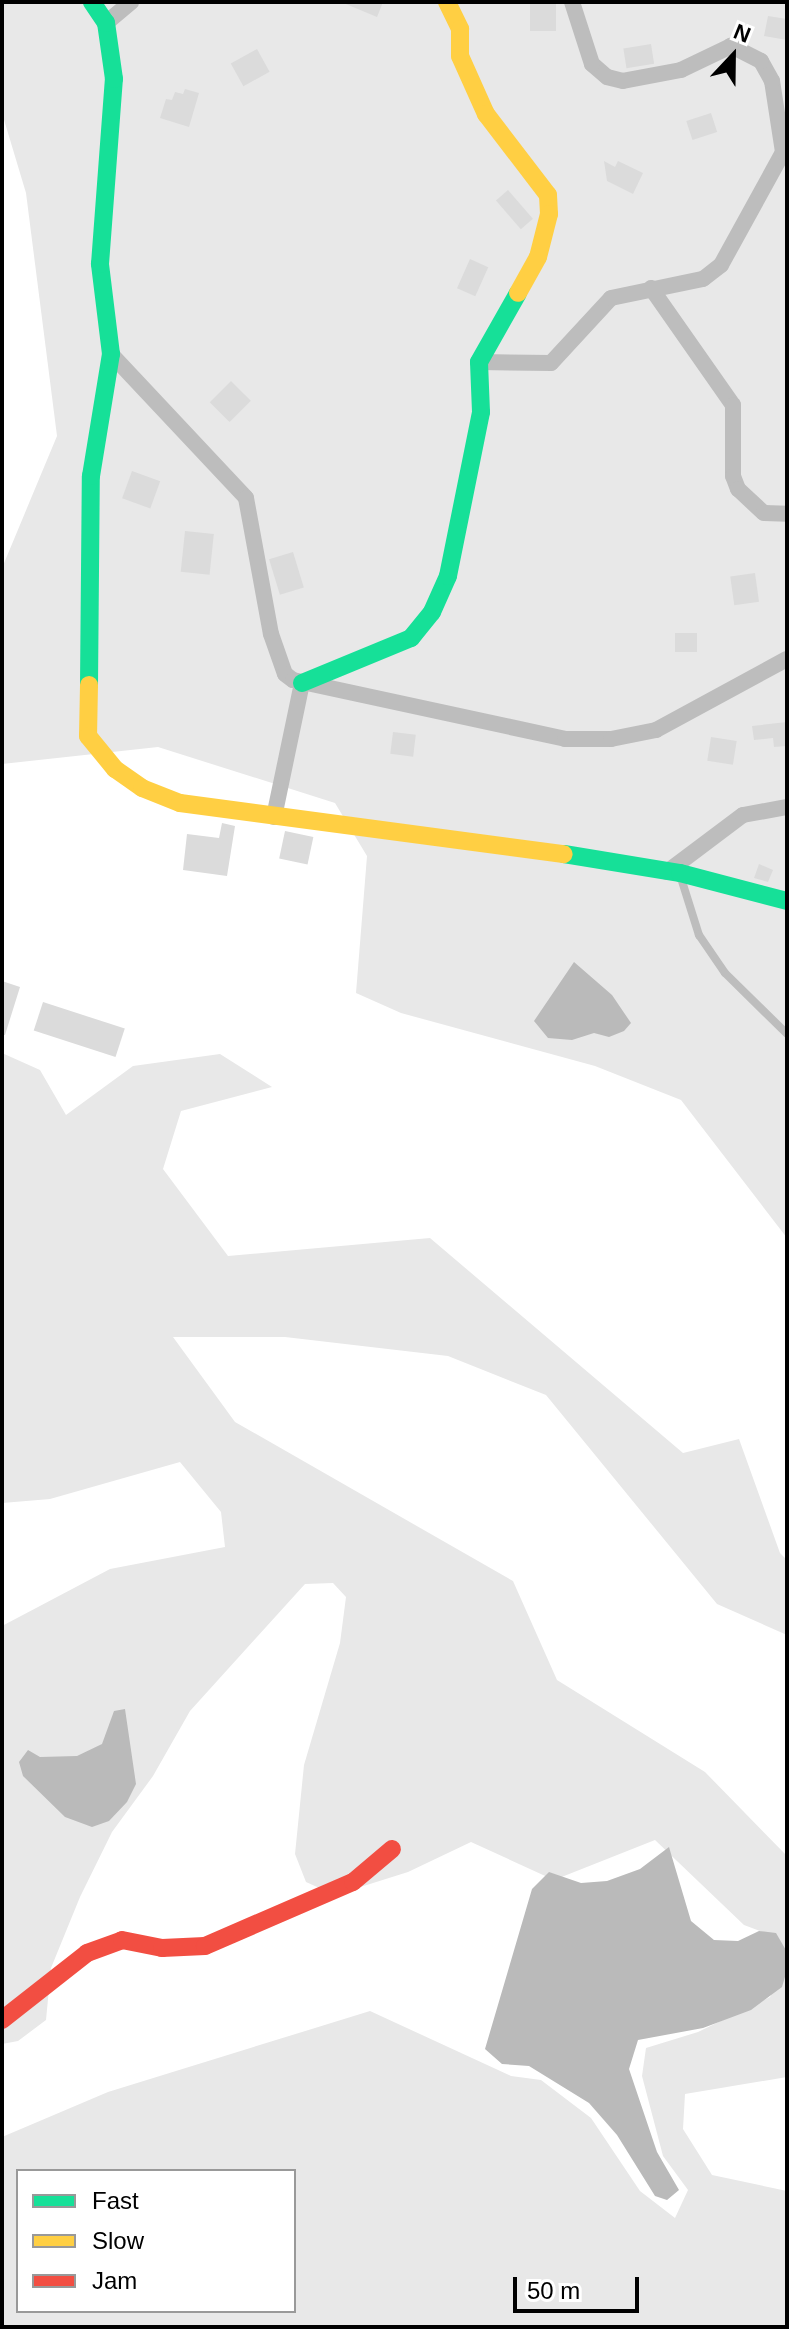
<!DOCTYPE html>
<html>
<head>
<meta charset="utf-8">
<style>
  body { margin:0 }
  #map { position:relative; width:789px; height:2329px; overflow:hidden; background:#fff; font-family:Helvetica,sans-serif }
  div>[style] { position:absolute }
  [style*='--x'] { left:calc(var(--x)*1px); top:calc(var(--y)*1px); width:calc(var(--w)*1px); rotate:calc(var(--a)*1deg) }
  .green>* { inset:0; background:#e8e8e8 }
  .water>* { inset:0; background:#bababa }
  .building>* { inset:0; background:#dbdbdb; transform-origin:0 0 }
  .lane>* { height:8px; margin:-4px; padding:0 4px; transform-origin:4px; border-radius:4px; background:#bdbdbd }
  .street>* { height:16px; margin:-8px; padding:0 8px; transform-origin:8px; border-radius:8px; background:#bdbdbd }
  .fast>* { height:18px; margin:-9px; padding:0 9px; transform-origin:9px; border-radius:9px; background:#16e098 }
  .slow>* { height:18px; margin:-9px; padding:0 9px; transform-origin:9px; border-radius:9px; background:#ffcf43 }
  .jam>* { height:18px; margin:-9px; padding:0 9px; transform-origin:9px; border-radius:9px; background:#f24e42 }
  span { translate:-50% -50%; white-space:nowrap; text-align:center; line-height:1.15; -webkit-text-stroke:6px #fff; paint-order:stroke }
  .frame { position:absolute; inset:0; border:4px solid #000; pointer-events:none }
  .legend { position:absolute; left:16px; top:2169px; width:280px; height:144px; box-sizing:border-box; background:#fff; border:2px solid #999; margin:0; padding:10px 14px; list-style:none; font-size:24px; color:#000 }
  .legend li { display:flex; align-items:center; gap:16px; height:40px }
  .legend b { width:40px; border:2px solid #999 }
  .north { position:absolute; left:693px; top:16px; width:80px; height:80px; -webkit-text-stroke:6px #fff; paint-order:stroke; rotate:22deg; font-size:22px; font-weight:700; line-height:32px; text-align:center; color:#000 }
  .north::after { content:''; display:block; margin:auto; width:28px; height:36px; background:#000; clip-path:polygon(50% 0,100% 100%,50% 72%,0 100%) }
  .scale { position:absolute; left:513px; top:2277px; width:126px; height:36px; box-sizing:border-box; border:4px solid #000; border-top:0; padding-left:10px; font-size:24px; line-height:28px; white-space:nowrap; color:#000; -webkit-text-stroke:6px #fff; paint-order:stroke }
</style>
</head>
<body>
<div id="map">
  <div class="green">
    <div style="clip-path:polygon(2px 2px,787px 2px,787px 1238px,681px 1100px,595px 1066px,401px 1013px,356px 993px,367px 856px,335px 803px,158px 747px,2px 764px,2px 568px,57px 436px,26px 193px,2px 113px)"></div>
    <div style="clip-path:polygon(2px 1053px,40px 1070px,66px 1115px,133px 1066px,220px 1054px,272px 1087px,181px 1111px,163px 1169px,228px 1256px,430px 1238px,683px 1453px,739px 1439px,780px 1553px,787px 1560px,787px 1635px,717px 1604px,546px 1395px,448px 1356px,285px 1337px,173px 1337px,235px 1422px,513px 1581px,557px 1680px,705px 1772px,787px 1856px,787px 1958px,776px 1937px,744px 1925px,655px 1840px,554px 1880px,471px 1842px,408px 1872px,335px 1895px,306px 1882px,295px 1854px,304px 1765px,340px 1643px,346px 1597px,333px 1583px,305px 1584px,190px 1711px,153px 1776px,112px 1832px,80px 1897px,51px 1968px,46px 2020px,18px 2041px,2px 2044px,2px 1626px,110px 1569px,225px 1547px,221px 1512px,180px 1462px,50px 1499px,2px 1503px)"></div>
    <div style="clip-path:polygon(evenodd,787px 1965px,787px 2077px,685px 2094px,683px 2129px,712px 2175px,787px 2191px,787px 2327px,2px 2327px,2px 2137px,108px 2092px,370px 2011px,511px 2076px,541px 2080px,591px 2118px,640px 2191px,675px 2218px,688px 2190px,663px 2156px,642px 2076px,646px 2048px,698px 2032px,770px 1997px,787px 1965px,18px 2171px,294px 2171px,294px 2311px,18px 2311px,18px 2171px)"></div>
  </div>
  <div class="water">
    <div style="clip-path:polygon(574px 962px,612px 995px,631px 1023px,624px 1031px,609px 1037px,594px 1033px,572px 1040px,548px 1038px,534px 1021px)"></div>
    <div style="clip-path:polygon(125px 1709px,136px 1784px,127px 1802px,109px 1821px,92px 1827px,65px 1817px,23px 1776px,19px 1762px,28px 1750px,40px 1757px,77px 1756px,102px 1744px,114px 1711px)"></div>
    <div style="clip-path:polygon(669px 1847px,691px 1921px,714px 1940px,738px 1941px,759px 1931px,776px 1933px,787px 1952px,787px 1970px,782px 1987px,751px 2010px,703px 2028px,638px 2040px,629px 2069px,657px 2152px,679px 2190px,667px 2200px,655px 2196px,617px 2135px,589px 2103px,529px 2066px,502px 2064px,485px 2049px,532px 1889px,549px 1872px,581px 1883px,607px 1881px,640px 1869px)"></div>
  </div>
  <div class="building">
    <div style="clip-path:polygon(341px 2px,383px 2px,377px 17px)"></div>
    <div style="left:530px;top:2px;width:26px;height:29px"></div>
    <div style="clip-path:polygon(768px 16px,787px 19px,787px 40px,764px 36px)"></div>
    <div style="left:651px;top:44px;width:20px;height:28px;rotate:81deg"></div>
    <div style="left:257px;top:49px;width:26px;height:30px;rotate:61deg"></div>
    <div style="clip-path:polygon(185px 89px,199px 93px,189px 127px,160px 118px,166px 99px,172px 100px,175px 92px,183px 94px)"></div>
    <div style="left:711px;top:113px;width:20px;height:26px;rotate:72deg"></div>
    <div style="clip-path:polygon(604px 161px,615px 167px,618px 161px,643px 173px,633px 194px,607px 181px)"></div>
    <div style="left:508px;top:190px;width:38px;height:16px;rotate:49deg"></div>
    <div style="left:470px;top:259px;width:20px;height:32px;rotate:24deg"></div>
    <div style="left:231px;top:381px;width:28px;height:30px;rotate:45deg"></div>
    <div style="left:132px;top:471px;width:30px;height:29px;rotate:20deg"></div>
    <div style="left:185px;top:531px;width:29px;height:41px;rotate:6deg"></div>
    <div style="left:293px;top:552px;width:37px;height:25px;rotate:73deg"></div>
    <div style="left:755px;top:573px;width:29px;height:25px;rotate:82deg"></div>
    <div style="left:697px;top:633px;width:19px;height:22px;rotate:90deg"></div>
    <div style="clip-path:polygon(787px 722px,787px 746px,774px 747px,773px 738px,754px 740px,752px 726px)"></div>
    <div style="left:393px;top:732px;width:23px;height:22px;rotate:7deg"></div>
    <div style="left:711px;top:737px;width:26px;height:24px;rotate:9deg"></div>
    <div style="clip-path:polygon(222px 823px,235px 826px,227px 876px,183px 870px,187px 834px,219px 838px)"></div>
    <div style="left:285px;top:831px;width:29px;height:28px;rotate:12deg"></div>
    <div style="clip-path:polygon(759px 864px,773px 870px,768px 882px,754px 878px)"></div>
    <div style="clip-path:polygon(2px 981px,20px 987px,5px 1035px,2px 1035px)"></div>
    <div style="left:43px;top:1002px;width:86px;height:30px;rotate:18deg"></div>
  </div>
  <div class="lane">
    <div style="--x:681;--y:878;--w:60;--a:72.5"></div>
    <div style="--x:699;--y:935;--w:46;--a:55.6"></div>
    <div style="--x:725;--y:973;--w:87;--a:44.5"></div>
  </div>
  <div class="street">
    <div style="--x:106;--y:23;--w:33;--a:-40"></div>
    <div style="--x:651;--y:288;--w:143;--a:55"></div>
    <div style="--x:733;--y:405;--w:71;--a:90"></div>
    <div style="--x:733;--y:476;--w:14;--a:69"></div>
    <div style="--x:738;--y:489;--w:35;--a:43"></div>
    <div style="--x:764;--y:513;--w:23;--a:2"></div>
    <div style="--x:111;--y:354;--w:197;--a:46.8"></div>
    <div style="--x:246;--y:498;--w:138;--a:79.6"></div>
    <div style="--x:271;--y:634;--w:42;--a:70.7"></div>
    <div style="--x:285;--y:674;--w:10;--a:37"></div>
    <div style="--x:293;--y:680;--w:278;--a:12.2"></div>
    <div style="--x:565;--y:739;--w:46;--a:0"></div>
    <div style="--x:611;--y:739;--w:46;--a:-11.3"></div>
    <div style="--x:656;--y:730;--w:149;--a:-28.5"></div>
    <div style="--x:479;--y:362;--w:72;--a:0.8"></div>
    <div style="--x:551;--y:363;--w:88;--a:-47.3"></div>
    <div style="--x:611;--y:298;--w:94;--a:-11.7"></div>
    <div style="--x:703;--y:279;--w:23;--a:-38"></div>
    <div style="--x:721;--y:265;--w:129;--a:-61.2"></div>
    <div style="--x:783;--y:152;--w:72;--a:-98.8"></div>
    <div style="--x:772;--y:81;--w:23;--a:-119"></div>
    <div style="--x:761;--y:61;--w:34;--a:-153"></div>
    <div style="--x:731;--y:46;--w:55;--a:154.4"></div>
    <div style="--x:681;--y:70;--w:59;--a:169.3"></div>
    <div style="--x:623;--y:81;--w:16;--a:-166"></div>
    <div style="--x:607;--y:77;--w:20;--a:-139"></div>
    <div style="--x:592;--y:64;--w:65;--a:-107.9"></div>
    <div style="--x:274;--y:817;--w:137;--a:-78.2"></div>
    <div style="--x:667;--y:872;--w:95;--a:-36.9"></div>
    <div style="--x:743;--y:815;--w:45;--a:-10.3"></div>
  </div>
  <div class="fast">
    <div style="--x:302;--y:683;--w:118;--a:-22.4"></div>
    <div style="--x:411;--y:638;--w:33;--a:-51"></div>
    <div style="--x:432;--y:612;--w:39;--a:-66"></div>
    <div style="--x:448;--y:576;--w:167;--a:-78.6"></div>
    <div style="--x:481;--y:412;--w:50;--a:-92.3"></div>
    <div style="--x:479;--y:362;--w:79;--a:-60.5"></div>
    <div style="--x:89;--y:685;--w:209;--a:-89.5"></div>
    <div style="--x:91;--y:476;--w:124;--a:-80.7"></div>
    <div style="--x:111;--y:354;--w:91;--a:-97"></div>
    <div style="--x:100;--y:264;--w:186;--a:-85.7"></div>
    <div style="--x:114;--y:79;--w:57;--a:-98.1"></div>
    <div style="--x:106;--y:23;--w:25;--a:-124"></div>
    <div style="--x:564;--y:854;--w:118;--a:9.3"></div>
    <div style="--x:680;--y:873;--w:111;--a:14.7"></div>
  </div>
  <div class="slow">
    <div style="--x:447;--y:2;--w:30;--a:64"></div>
    <div style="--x:460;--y:29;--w:27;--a:90"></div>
    <div style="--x:460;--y:56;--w:64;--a:65.9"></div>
    <div style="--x:486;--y:114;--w:102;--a:52.6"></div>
    <div style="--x:548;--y:195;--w:19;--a:87"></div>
    <div style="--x:549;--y:214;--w:44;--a:104.3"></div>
    <div style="--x:538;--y:257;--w:41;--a:119.1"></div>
    <div style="--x:89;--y:685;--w:51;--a:91.1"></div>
    <div style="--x:88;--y:736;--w:43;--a:50.7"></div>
    <div style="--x:115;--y:769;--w:33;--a:35"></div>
    <div style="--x:142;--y:788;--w:41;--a:21.5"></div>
    <div style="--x:180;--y:803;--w:387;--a:7.6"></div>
  </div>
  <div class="jam">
    <div style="--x:2;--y:2020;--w:108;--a:-38.2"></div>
    <div style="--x:87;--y:1953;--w:37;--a:-20"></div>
    <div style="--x:122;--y:1940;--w:41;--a:11.3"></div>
    <div style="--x:162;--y:1948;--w:43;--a:-2.7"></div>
    <div style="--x:205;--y:1946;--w:161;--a:-23.4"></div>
    <div style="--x:353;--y:1882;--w:51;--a:-40.2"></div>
  </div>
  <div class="frame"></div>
  <ul class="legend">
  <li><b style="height:10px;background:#16e098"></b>Fast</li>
  <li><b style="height:10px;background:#ffcf43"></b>Slow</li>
  <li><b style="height:10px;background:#f24e42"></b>Jam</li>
  </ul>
  <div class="north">N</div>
  <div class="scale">50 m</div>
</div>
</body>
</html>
